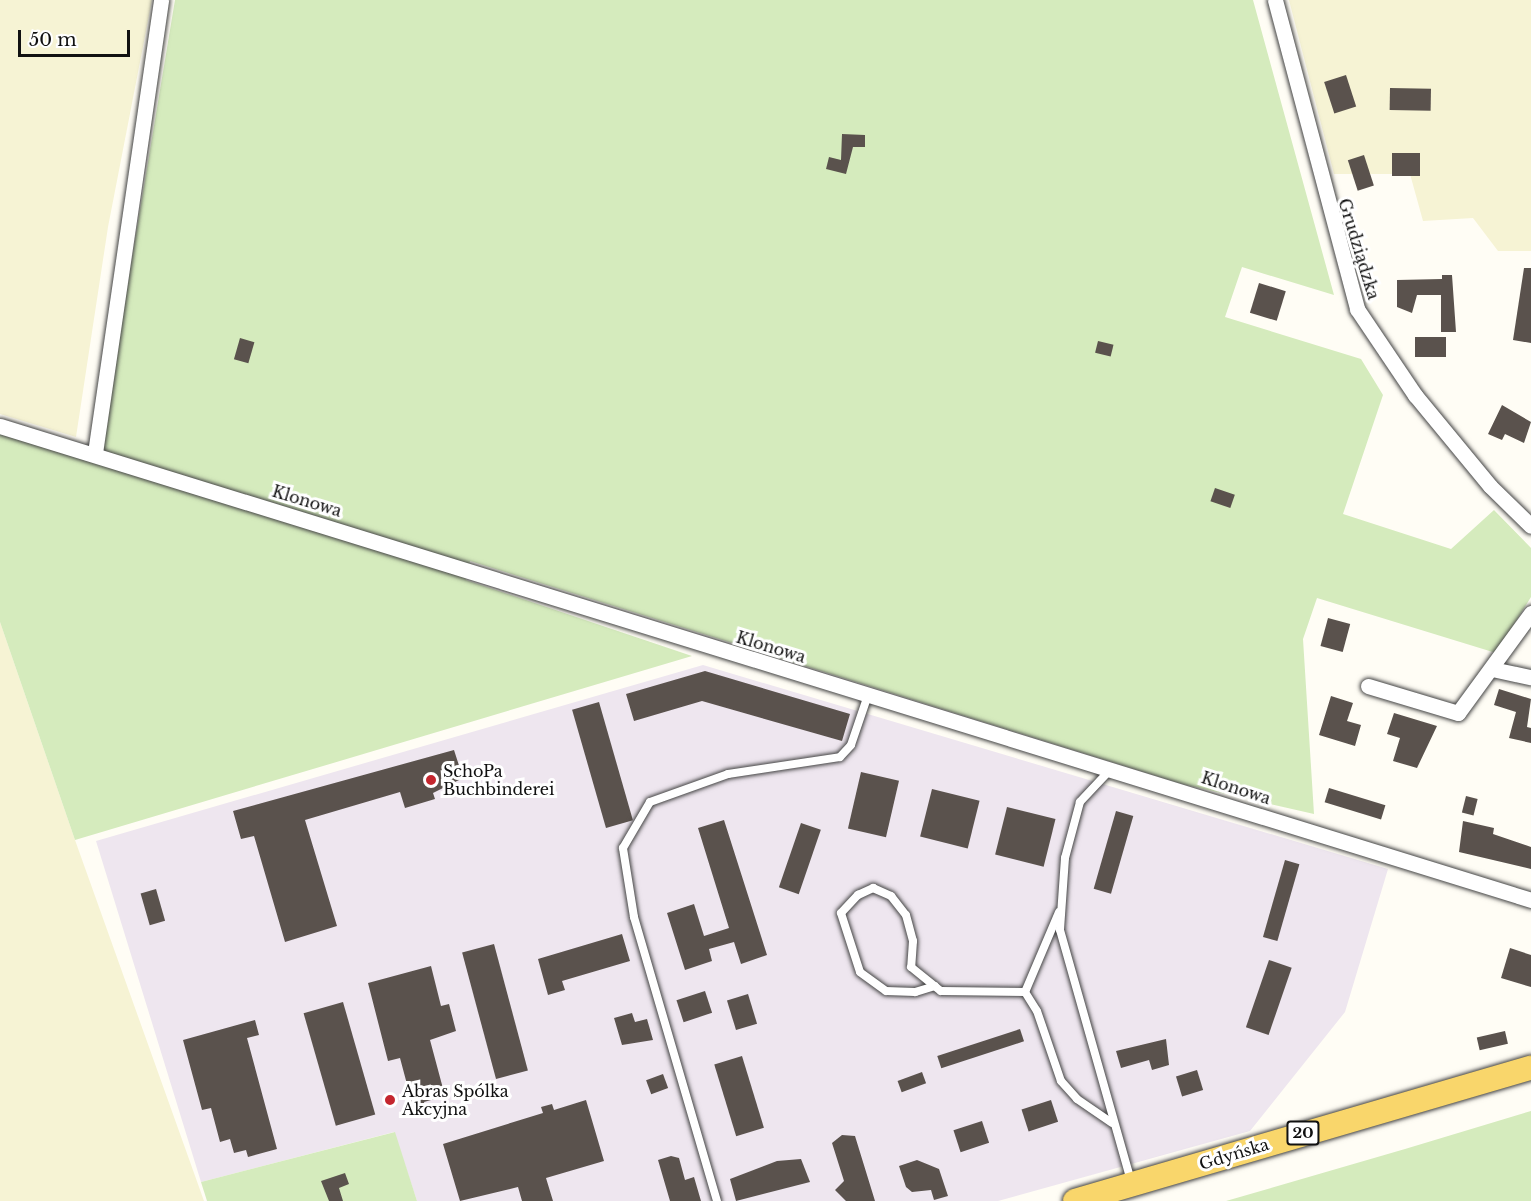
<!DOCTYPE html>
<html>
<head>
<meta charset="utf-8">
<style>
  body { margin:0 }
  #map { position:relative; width:1531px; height:1201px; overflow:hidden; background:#fffdf5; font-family:"Libre Baskerville",serif }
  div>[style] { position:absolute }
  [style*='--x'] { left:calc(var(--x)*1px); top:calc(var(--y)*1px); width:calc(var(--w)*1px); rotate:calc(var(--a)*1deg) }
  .industrial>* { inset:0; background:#eee6ef }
  .farmland>* { inset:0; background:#f6f3d4 }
  .green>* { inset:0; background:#d5ebbd }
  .building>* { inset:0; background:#5a524d; transform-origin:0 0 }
  .roads { filter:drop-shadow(0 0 2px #444) drop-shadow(0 0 2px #444) }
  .service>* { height:8px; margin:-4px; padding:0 4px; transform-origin:4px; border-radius:4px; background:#fff }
  .minor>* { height:15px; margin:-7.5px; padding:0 7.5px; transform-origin:7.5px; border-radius:7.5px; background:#fff }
  .primary>* { height:24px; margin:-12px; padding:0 12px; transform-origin:12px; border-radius:12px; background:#f9d66b }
  .dots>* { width:16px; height:16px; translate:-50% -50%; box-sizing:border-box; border:3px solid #fff; border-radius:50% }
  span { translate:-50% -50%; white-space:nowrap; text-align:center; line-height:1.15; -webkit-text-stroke:6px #fff; paint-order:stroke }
  .shield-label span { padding:2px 4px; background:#fff; border:2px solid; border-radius:4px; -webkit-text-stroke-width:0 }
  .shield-label { font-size:15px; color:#111; font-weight:700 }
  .street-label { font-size:16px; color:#111 }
  .poi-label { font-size:16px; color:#111 }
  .left { translate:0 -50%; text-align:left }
  .scale { position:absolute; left:18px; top:30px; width:112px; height:27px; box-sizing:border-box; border:3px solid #111; border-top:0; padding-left:8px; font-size:18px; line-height:21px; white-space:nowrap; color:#111; -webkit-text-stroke:4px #fff; paint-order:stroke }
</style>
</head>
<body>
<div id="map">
  <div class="industrial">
    <div style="clip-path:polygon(703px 665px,1388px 869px,1345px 1012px,1250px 1131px,998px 1201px,417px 1201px,394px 1132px,201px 1182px,96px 841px)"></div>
  </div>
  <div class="farmland">
    <div style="clip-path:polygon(0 0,152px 0,108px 227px,76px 437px,0 414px)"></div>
    <div style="clip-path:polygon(1289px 0,1531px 0,1531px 251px,1498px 251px,1473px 218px,1423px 221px,1410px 174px,1334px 174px)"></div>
    <div style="clip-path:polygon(0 622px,75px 840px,204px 1201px,0 1201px)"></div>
  </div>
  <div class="green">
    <div style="clip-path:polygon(175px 0,1253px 0,1334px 295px,1242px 267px,1225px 317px,1361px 359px,1383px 395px,1343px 514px,1451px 549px,1494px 510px,1531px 548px,1531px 597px,1496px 653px,1317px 598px,1303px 639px,1314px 814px,1182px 784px,470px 561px,466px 580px,692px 656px,75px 840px,0 622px,0 434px,98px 462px)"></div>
    <div style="clip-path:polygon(1531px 1111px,1531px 1201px,1226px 1201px,1405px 1149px)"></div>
    <div style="clip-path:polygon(395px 1132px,417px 1201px,207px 1201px,201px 1182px)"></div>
  </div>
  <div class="building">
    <div style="left:1346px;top:75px;width:33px;height:23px;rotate:72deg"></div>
    <div style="left:1390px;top:88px;width:41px;height:22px;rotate:1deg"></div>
    <div style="clip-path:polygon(842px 134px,865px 135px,865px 147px,853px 147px,846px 174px,826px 169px,829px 157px,841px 160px)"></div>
    <div style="left:1392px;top:153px;width:28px;height:23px"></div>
    <div style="left:1364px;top:155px;width:32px;height:17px;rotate:72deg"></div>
    <div style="clip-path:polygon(1524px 268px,1531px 268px,1531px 343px,1513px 340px)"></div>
    <div style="clip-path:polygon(1442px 275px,1452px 275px,1456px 332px,1441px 332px,1441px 295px,1417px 295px,1412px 313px,1397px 307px,1397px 280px,1442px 279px)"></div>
    <div style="left:1259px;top:283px;width:28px;height:31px;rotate:17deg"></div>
    <div style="left:1415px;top:337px;width:31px;height:20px"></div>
    <div style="left:240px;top:338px;width:15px;height:22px;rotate:16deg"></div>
    <div style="left:1098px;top:341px;width:16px;height:12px;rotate:14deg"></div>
    <div style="clip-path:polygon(1502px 405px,1531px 422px,1524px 443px,1505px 434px,1502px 440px,1488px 434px)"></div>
    <div style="left:1215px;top:488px;width:21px;height:14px;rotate:19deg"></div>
    <div style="left:1328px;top:618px;width:23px;height:29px;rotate:15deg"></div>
    <div style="clip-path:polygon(705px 671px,850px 714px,842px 741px,702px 701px,634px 721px,626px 694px)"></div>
    <div style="clip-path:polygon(1499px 689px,1531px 699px,1527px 727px,1531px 728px,1531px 743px,1509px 738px,1516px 712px,1494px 705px)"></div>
    <div style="clip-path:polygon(1331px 696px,1353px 703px,1347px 721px,1361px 725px,1355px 746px,1319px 735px)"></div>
    <div style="left:599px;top:702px;width:123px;height:28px;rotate:74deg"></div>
    <div style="clip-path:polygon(1394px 713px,1437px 726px,1417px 768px,1393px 761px,1400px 738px,1387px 734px)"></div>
    <div style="clip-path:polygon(454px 750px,463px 778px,433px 793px,435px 799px,405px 808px,400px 792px,305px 820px,337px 926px,285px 942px,254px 836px,241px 839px,233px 811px)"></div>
    <div style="left:861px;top:772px;width:39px;height:58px;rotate:13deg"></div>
    <div style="left:1329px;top:788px;width:59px;height:15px;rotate:17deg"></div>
    <div style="left:932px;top:789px;width:49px;height:49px;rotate:14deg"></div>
    <div style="left:1466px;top:796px;width:12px;height:17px;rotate:14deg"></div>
    <div style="left:1007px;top:807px;width:50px;height:49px;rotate:14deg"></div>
    <div style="left:1116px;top:811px;width:18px;height:81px;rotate:16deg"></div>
    <div style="clip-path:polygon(724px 820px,767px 955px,741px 964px,734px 942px,709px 949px,712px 961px,685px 970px,667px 913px,694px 904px,704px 936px,729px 928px,698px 828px)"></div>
    <div style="clip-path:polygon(1463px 821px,1494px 828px,1493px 834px,1531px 847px,1531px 869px,1459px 852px)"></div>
    <div style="left:801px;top:823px;width:21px;height:68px;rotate:19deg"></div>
    <div style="left:1285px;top:860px;width:15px;height:80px;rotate:16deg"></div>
    <div style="left:156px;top:889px;width:33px;height:16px;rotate:74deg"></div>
    <div style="clip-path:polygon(622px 934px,630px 961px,562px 981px,565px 990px,548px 995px,538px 959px)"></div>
    <div style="left:494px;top:944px;width:131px;height:33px;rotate:75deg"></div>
    <div style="clip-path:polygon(1510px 948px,1531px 955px,1531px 987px,1501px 978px)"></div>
    <div style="left:1269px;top:960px;width:24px;height:71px;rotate:19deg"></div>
    <div style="clip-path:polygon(431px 966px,441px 1006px,449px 1004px,456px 1031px,430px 1040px,445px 1096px,424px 1102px,427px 1114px,416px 1118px,400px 1058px,388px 1061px,368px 983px)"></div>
    <div style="left:705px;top:991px;width:23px;height:30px;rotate:72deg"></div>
    <div style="left:748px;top:994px;width:31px;height:22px;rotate:73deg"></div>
    <div style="left:343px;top:1002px;width:117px;height:41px;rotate:74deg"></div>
    <div style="clip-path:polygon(632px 1013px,635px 1022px,647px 1019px,653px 1040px,622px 1045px,614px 1018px)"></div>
    <div style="clip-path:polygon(255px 1020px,259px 1035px,247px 1038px,277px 1149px,248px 1157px,246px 1150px,234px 1153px,230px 1139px,220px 1142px,211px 1108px,202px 1110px,183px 1040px)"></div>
    <div style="left:1020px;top:1029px;width:13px;height:87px;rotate:72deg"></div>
    <div style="left:1505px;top:1031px;width:13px;height:29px;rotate:77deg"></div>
    <div style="clip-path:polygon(1166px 1039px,1169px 1065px,1152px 1070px,1149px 1060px,1121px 1068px,1116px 1051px)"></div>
    <div style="left:742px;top:1056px;width:75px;height:29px;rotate:73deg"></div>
    <div style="left:1197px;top:1070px;width:21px;height:22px;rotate:73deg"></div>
    <div style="left:922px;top:1072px;width:12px;height:26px;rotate:70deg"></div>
    <div style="left:663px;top:1074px;width:15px;height:18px;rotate:70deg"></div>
    <div style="clip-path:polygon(586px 1100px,604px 1161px,546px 1178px,553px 1201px,522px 1201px,518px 1187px,460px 1201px,443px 1144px,543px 1113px,541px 1107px,552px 1104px,554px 1110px)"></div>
    <div style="left:1051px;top:1100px;width:23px;height:31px;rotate:72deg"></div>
    <div style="left:982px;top:1121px;width:23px;height:30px;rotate:72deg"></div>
    <div style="clip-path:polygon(842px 1135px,855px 1136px,875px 1201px,846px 1201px,835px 1190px,844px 1181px,832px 1143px)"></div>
    <div style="clip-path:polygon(671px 1156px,679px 1158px,685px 1180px,694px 1177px,701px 1201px,670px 1201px,658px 1160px)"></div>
    <div style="clip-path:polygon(801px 1159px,810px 1182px,736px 1201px,730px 1179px,777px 1161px)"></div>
    <div style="clip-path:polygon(917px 1160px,939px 1169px,948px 1196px,934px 1200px,931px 1190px,912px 1192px,906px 1187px,899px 1166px)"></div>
    <div style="clip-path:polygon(345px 1173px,349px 1184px,339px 1188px,343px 1201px,329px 1201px,321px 1181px)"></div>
  </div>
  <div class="roads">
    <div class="service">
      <div style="--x:1110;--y:770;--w:44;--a:133.2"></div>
      <div style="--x:1080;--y:802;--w:58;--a:105"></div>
      <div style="--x:1065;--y:858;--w:72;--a:94"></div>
      <div style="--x:1060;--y:930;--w:261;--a:74.2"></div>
      <div style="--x:1059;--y:912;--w:87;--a:113"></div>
      <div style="--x:1025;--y:992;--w:22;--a:58"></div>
      <div style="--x:1037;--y:1011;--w:74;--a:71.1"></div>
      <div style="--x:1061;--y:1081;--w:24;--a:48"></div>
      <div style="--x:1077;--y:1099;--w:42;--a:34.4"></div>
      <div style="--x:935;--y:986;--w:21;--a:163"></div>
      <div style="--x:915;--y:992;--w:29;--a:-178"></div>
      <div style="--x:886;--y:991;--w:32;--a:-144"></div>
      <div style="--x:860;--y:972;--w:62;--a:-107.9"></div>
      <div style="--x:841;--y:913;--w:25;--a:-47"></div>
      <div style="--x:858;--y:895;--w:17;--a:-25"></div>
      <div style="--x:873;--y:888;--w:20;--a:24"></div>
      <div style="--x:891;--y:896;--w:24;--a:52"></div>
      <div style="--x:906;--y:915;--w:27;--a:75"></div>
      <div style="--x:913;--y:941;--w:26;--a:94"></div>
      <div style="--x:911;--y:967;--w:38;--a:39"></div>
      <div style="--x:941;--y:991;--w:84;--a:0.7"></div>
      <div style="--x:717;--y:1201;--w:296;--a:-106.3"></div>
      <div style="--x:634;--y:917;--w:70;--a:-99.1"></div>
      <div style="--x:623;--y:848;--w:53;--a:-59.6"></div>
      <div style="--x:650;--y:802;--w:83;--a:-19.7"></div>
      <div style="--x:728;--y:774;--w:113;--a:-8.6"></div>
      <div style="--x:840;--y:757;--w:16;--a:-47"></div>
      <div style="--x:851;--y:745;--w:53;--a:-71.2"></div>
    </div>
    <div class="minor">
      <div style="--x:1275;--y:0;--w:320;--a:75.1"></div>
      <div style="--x:1357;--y:309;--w:104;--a:56"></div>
      <div style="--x:1415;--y:395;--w:118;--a:50.5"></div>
      <div style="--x:1490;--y:486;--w:57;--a:44.3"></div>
      <div style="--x:0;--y:426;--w:1603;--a:17.2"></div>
      <div style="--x:95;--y:453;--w:458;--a:-81.7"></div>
      <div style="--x:1492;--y:669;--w:40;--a:12"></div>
      <div style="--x:1368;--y:686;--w:94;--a:16.7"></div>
      <div style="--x:1458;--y:713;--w:124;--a:-53.9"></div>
    </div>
    <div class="primary">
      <div style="--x:1075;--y:1201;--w:475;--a:-16.3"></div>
    </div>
  </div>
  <div class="dots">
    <div style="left:431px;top:780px;background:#c4262e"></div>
    <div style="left:390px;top:1100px;background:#c4262e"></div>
  </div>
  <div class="shield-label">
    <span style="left:1303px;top:1133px">20</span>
  </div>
  <div class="street-label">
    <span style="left:1359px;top:249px;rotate:73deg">Grudziądzka</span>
    <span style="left:307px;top:501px;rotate:17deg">Klonowa</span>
    <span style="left:771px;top:647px;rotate:17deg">Klonowa</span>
    <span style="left:1236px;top:788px;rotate:18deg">Klonowa</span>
    <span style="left:1234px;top:1154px;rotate:-17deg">Gdyńska</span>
  </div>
  <div class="poi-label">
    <span class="left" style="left:443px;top:780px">SchoPa<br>Buchbinderei</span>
    <span class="left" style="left:402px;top:1100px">Abras Spólka<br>Akcyjna</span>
  </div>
  <div class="scale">50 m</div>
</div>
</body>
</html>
